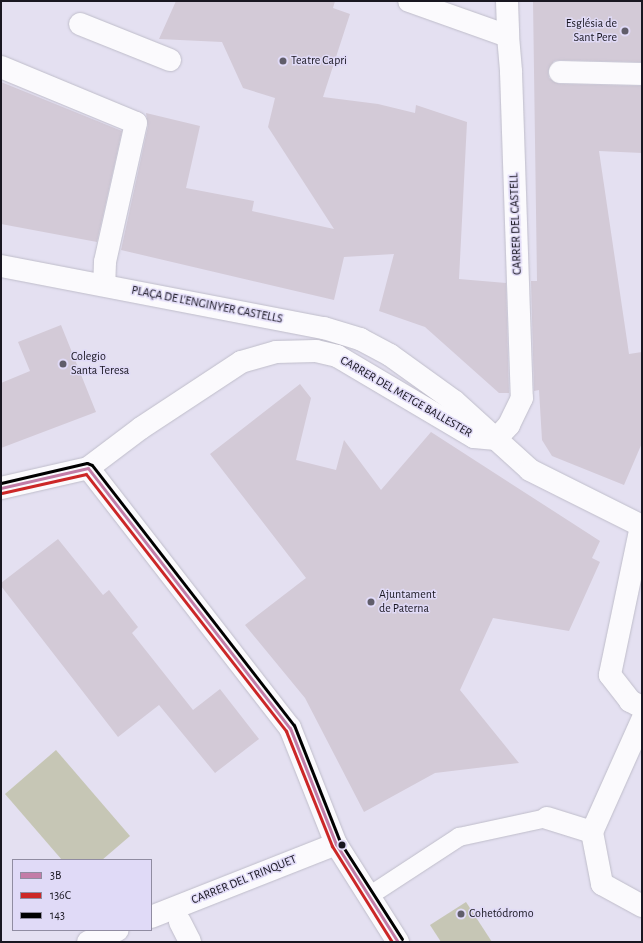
<!DOCTYPE html>
<html>
<head>
<meta charset="utf-8">
<style>
  body { margin:0 }
  #map { position:relative; width:643px; height:943px; overflow:hidden; background:#e4e0f1; font-family:"Alegreya Sans",sans-serif }
  div>[style] { position:absolute }
  [style*='--x'] { left:calc(var(--x)*1px); top:calc(var(--y)*1px); width:calc(var(--w)*1px); rotate:calc(var(--a)*1deg) }
  .green>* { inset:0; background:#c6c6b5 }
  .building>* { inset:0; background:#d3cad7 }
  .roads { filter:drop-shadow(0 0 1px #bfbdca) drop-shadow(0 0 1px #bfbdca) }
  .lane>* { height:18px; margin:-9px; padding:0 9px; transform-origin:9px; border-radius:9px; background:#fbfafd }
  .street>* { height:22px; margin:-11px; padding:0 11px; transform-origin:11px; border-radius:11px; background:#fbfafd }
  .secondary>* { height:22px; margin:-11px; padding:0 11px; transform-origin:11px; border-radius:11px; background:#fbfafd }
  .bus-1>* { height:3px; margin:-1.5px; padding:0 1.5px; transform-origin:1.5px; border-radius:1.5px; background:#c37ca7 }
  .bus-2>* { height:3px; margin:-1.5px; padding:0 1.5px; transform-origin:1.5px; border-radius:1.5px; background:#cc2727 }
  .bus-3>* { height:3px; margin:-1.5px; padding:0 1.5px; transform-origin:1.5px; border-radius:1.5px; background:#000 }
  .dots>* { width:11px; height:11px; translate:-50% -50%; box-sizing:border-box; border:2px solid #e0daf7; border-radius:50% }
  span { translate:-50% -50%; white-space:nowrap; text-align:center; line-height:1.15; -webkit-text-stroke:3px #e0daf7; paint-order:stroke }
  .poi-label { font-size:12px; color:#191721 }
  .right { translate:-100% -50%; text-align:right }
  .left { translate:0 -50%; text-align:left }
  .street-label { font-size:12px; color:#191721 }
  .frame { position:absolute; inset:0; border:2px solid #191721; pointer-events:none }
  .legend { position:absolute; left:12px; top:859px; width:140px; height:72px; box-sizing:border-box; background:#e0daf7; border:1px solid #908ca1; margin:0; padding:5px 7px; list-style:none; font-size:12px; color:#191721 }
  .legend li { display:flex; align-items:center; gap:8px; height:20px }
  .legend b { width:20px; border:1px solid #908ca1 }
</style>
</head>
<body>
<div id="map">
  <div class="green">
    <div style="clip-path:polygon(56px 750px,130px 836px,102px 860px,62px 860px,5px 794px)"></div>
    <div style="clip-path:polygon(466px 902px,492px 942px,441px 942px,430px 925px)"></div>
  </div>
  <div class="building">
    <div style="clip-path:polygon(176px 1px,335px 1px,333px 8px,350px 14px,323px 97px,378px 104px,415px 113px,416px 105px,467px 122px,459px 279px,506px 283px,509px 393px,499px 393px,425px 327px,379px 311px,394px 254px,344px 257px,334px 300px,121px 250px,148px 126px,146px 113px,200px 126px,186px 188px,254px 201px,252px 211px,334px 229px,268px 127px,275px 98px,243px 88px,222px 42px,159px 39px)"></div>
    <div style="clip-path:polygon(533px 1px,642px 1px,642px 62px,560px 60px,554px 61px,548px 71px,549px 78px,559px 84px,642px 86px,642px 153px,599px 151px,629px 354px,642px 352px,642px 443px,624px 485px,552px 456px,542px 440px,539px 390px,534px 391px,531px 281px,537px 281px)"></div>
    <div style="clip-path:polygon(1px 82px,122px 131px,97px 242px,1px 224px)"></div>
    <div style="clip-path:polygon(61px 325px,96px 412px,1px 448px,1px 383px,30px 371px,18px 342px)"></div>
    <div style="clip-path:polygon(300px 384px,311px 398px,296px 460px,336px 470px,344px 440px,381px 490px,431px 432px,600px 541px,592px 558px,600px 562px,569px 631px,493px 618px,460px 690px,519px 763px,435px 773px,364px 812px,305px 698px,245px 625px,306px 578px,210px 454px)"></div>
    <div style="clip-path:polygon(58px 539px,103px 595px,109px 590px,138px 627px,132px 633px,193px 710px,220px 689px,259px 739px,215px 773px,159px 705px,118px 737px,1px 586px,1px 583px)"></div>
  </div>
  <div class="roads">
    <div class="lane">
      <div style="--x:369;--y:896;--w:108;--a:-33.2"></div>
      <div style="--x:459;--y:837;--w:90;--a:-12.2"></div>
    </div>
    <div class="street">
      <div style="--x:409;--y:1;--w:105;--a:19.5"></div>
      <div style="--x:508;--y:36;--w:36;--a:85"></div>
      <div style="--x:511;--y:72;--w:326;--a:88.1"></div>
      <div style="--x:522;--y:398;--w:30;--a:116"></div>
      <div style="--x:509;--y:425;--w:19;--a:133"></div>
      <div style="--x:80;--y:24;--w:97;--a:21.8"></div>
      <div style="--x:1;--y:67;--w:146;--a:22.5"></div>
      <div style="--x:136;--y:123;--w:142;--a:102.6"></div>
      <div style="--x:105;--y:262;--w:23;--a:92"></div>
      <div style="--x:560;--y:72;--w:82;--a:1.4"></div>
      <div style="--x:1;--y:266;--w:329;--a:10.9"></div>
      <div style="--x:324;--y:328;--w:38;--a:17"></div>
      <div style="--x:360;--y:339;--w:34;--a:28"></div>
      <div style="--x:390;--y:355;--w:79;--a:35.7"></div>
      <div style="--x:454;--y:401;--w:103;--a:42.2"></div>
      <div style="--x:530;--y:470;--w:125;--a:26.6"></div>
      <div style="--x:641;--y:526;--w:152;--a:101.8"></div>
      <div style="--x:610;--y:675;--w:33;--a:52"></div>
      <div style="--x:630;--y:701;--w:13;--a:27"></div>
      <div style="--x:547;--y:818;--w:47;--a:17.3"></div>
      <div style="--x:592;--y:832;--w:123;--a:-65.9"></div>
      <div style="--x:592;--y:832;--w:53;--a:79.1"></div>
      <div style="--x:602;--y:884;--w:46;--a:28.8"></div>
      <div style="--x:151;--y:917;--w:199;--a:-21.5"></div>
      <div style="--x:180;--y:922;--w:22;--a:63"></div>
      <div style="--x:88;--y:942;--w:32;--a:-22"></div>
      <div style="--x:398;--y:942;--w:116;--a:-122.3"></div>
      <div style="--x:336;--y:844;--w:125;--a:-111.6"></div>
      <div style="--x:290;--y:728;--w:329;--a:-127.8"></div>
      <div style="--x:88;--y:468;--w:66;--a:-37"></div>
      <div style="--x:141;--y:428;--w:120;--a:-33.4"></div>
      <div style="--x:241;--y:362;--w:36;--a:-16"></div>
      <div style="--x:276;--y:352;--w:40;--a:-1.4"></div>
      <div style="--x:316;--y:351;--w:22;--a:13"></div>
      <div style="--x:337;--y:356;--w:159;--a:30.6"></div>
      <div style="--x:474;--y:437;--w:22;--a:5"></div>
    </div>
    <div class="secondary">
      <div style="--x:507;--y:1;--w:35;--a:88"></div>
      <div style="--x:1;--y:488;--w:89;--a:-12.9"></div>
    </div>
  </div>
  <div class="bus-1">
    <div style="--x:1;--y:488;--w:89;--a:-12.9"></div>
    <div style="--x:88;--y:468;--w:329;--a:52.2"></div>
    <div style="--x:290;--y:728;--w:125;--a:68.4"></div>
    <div style="--x:336;--y:844;--w:116;--a:57.7"></div>
  </div>
  <div class="bus-2">
    <div style="--x:2;--y:493;--w:86;--a:-12.7"></div>
    <div style="--x:86;--y:474;--w:326;--a:52.1"></div>
    <div style="--x:286;--y:731;--w:124;--a:68.2"></div>
    <div style="--x:332;--y:846;--w:113;--a:58"></div>
  </div>
  <div class="bus-3">
    <div style="--x:1;--y:483;--w:88;--a:-13.1"></div>
    <div style="--x:87;--y:463;--w:5;--a:22"></div>
    <div style="--x:92;--y:465;--w:329;--a:52.2"></div>
    <div style="--x:294;--y:725;--w:126;--a:68.5"></div>
    <div style="--x:340;--y:842;--w:115;--a:57.4"></div>
  </div>
  <div class="dots">
    <div style="left:625px;top:31px;background:#605d6a"></div>
    <div style="left:283px;top:61px;background:#605d6a"></div>
    <div style="left:63px;top:364px;background:#605d6a"></div>
    <div style="left:371px;top:602px;background:#605d6a"></div>
    <div style="left:342px;top:845px;background:#191721"></div>
    <div style="left:461px;top:914px;background:#605d6a"></div>
  </div>
  <div class="poi-label">
    <span class="right" style="left:617px;top:31px">Església de<br>Sant Pere</span>
    <span class="left" style="left:291px;top:61px">Teatre Capri</span>
    <span class="left" style="left:71px;top:364px">Colegio<br>Santa Teresa</span>
    <span class="left" style="left:379px;top:602px">Ajuntament<br>de Paterna</span>
    <span class="left" style="left:469px;top:914px">Cohetódromo</span>
  </div>
  <div class="street-label">
    <span style="left:516px;top:224px;rotate:-92deg">CARRER DEL CASTELL</span>
    <span style="left:207px;top:305px;rotate:11deg">PLAÇA DE L'ENGINYER CASTELLS</span>
    <span style="left:406px;top:397px;rotate:30deg">CARRER DEL METGE BALLESTER</span>
    <span style="left:244px;top:880px;rotate:-22deg">CARRER DEL TRINQUET</span>
  </div>
  <div class="frame"></div>
  <ul class="legend">
  <li><b style="height:5px;background:#c37ca7"></b>3B</li>
  <li><b style="height:5px;background:#cc2727"></b>136C</li>
  <li><b style="height:5px;background:#000"></b>143</li>
  </ul>
</div>
</body>
</html>
